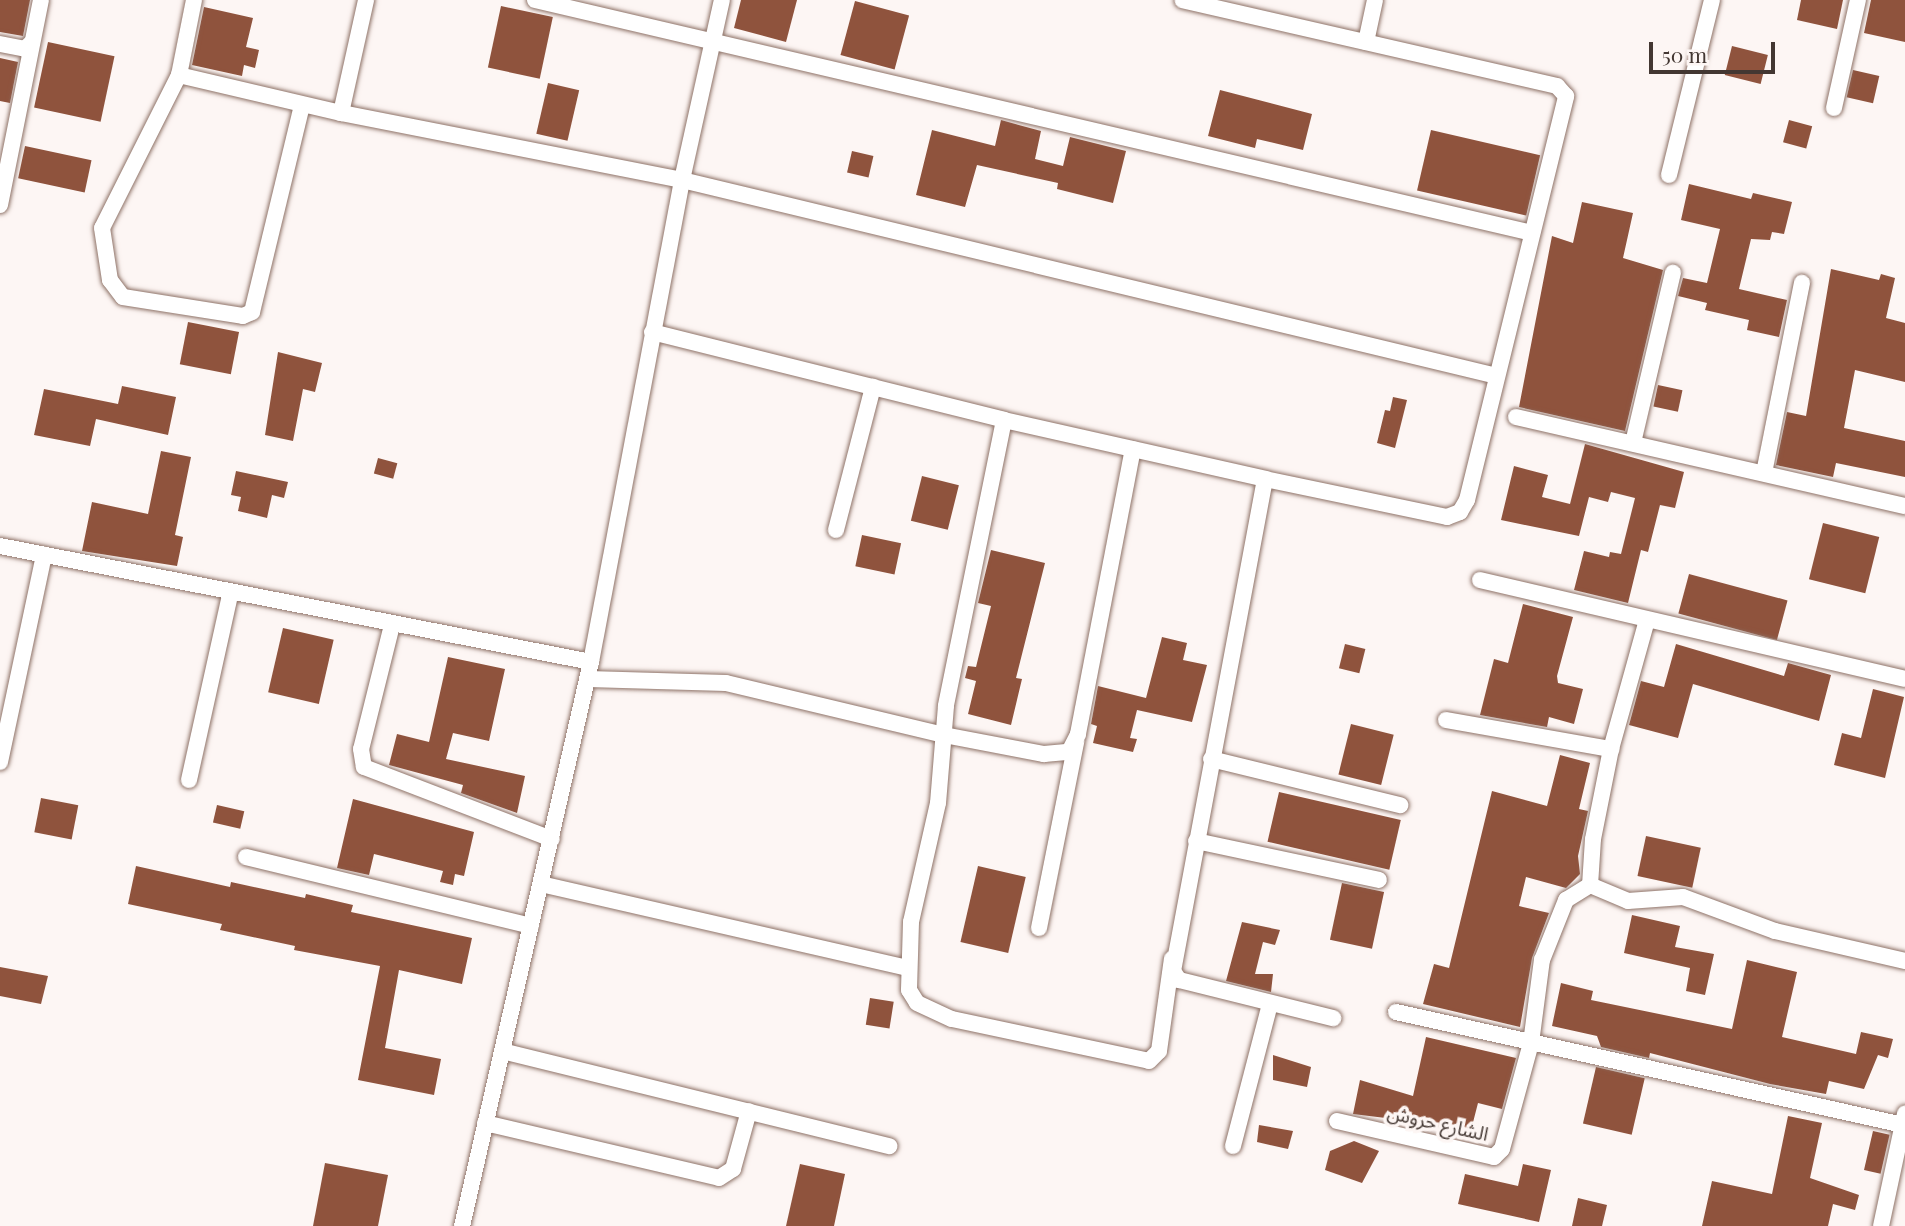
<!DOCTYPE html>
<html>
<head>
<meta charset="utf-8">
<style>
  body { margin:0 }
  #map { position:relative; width:1905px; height:1226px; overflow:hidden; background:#fdf6f4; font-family:"Playfair Display","Noto Sans Arabic",serif }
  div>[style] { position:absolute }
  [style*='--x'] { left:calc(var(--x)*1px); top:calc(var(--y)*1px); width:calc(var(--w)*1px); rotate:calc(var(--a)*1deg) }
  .building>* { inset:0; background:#8f533d; transform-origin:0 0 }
  .roads { filter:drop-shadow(0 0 2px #8e7267) drop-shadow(0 0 2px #8e7267) }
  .street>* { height:16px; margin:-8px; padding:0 8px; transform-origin:8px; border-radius:8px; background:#fff }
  span { translate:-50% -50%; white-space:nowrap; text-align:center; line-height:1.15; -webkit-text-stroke:7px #fdf6f4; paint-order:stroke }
  .street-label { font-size:19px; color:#433732 }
  .scale { position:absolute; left:1649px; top:42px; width:126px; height:32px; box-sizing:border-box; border:4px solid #433732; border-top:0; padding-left:9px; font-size:21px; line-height:24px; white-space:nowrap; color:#433732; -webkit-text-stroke:5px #fdf6f4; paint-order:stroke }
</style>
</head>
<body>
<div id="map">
  <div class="building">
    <div style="clip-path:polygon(0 0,30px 0,23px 36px,0 32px)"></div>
    <div style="clip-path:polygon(741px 0,797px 0,786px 42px,734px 28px)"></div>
    <div style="clip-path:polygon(1801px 0,1843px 0,1837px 29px,1797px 20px)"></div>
    <div style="clip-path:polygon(1871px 0,1905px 0,1905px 42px,1864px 33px)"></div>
    <div style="left:855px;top:1px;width:56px;height:56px;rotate:15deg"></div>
    <div style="left:501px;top:6px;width:53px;height:63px;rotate:12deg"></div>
    <div style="clip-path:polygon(204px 7px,253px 18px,246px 47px,259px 50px,255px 68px,244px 65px,242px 76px,192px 65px)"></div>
    <div style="left:48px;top:42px;width:68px;height:67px;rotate:12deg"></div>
    <div style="left:1732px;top:46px;width:37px;height:30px;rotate:14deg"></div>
    <div style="clip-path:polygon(0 58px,18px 62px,10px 103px,0 101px)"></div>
    <div style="left:1853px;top:70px;width:27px;height:28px;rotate:13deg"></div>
    <div style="left:548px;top:83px;width:32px;height:52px;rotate:13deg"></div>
    <div style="clip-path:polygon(1220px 90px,1312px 114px,1303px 150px,1257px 139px,1255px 148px,1208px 136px)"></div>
    <div style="clip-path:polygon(1001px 120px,1041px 131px,1035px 159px,1063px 166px,1070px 137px,1126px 151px,1113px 203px,1057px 189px,1058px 183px,977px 165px,965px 207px,916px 195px,932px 130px,995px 146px)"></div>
    <div style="left:1789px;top:120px;width:24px;height:23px;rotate:15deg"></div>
    <div style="left:1431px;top:130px;width:112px;height:62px;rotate:13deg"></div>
    <div style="left:25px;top:146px;width:68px;height:33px;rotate:12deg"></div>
    <div style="left:852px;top:151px;width:22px;height:22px;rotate:13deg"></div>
    <div style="clip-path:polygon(1689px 184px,1751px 199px,1753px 193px,1792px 202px,1784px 234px,1772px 232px,1770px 240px,1751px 239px,1739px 289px,1787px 300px,1779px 337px,1747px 330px,1749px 320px,1705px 310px,1707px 303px,1678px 296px,1683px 278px,1707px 283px,1720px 229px,1681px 220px)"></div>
    <div style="clip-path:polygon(1582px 202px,1633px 213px,1623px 258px,1663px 270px,1625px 431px,1519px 407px,1552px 236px,1573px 243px)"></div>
    <div style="clip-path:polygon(1831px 269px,1879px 280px,1881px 274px,1895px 278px,1886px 318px,1905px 323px,1905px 382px,1855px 370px,1844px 428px,1905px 441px,1905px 477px,1836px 463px,1833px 477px,1776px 465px,1787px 412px,1806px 416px)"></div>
    <div style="left:188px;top:322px;width:52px;height:43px;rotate:11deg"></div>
    <div style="clip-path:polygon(278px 352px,322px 363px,315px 392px,303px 389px,293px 441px,265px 435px)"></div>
    <div style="left:1658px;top:385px;width:25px;height:22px;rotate:12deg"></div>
    <div style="clip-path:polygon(122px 386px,176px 397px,168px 435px,96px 419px,90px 446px,34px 435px,44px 389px,118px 404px)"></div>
    <div style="clip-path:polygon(1393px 397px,1407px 400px,1395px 448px,1377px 443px,1385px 410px,1390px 411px)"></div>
    <div style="clip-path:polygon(1585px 444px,1684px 472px,1675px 508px,1660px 505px,1648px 552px,1641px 550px,1628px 603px,1574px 590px,1584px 551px,1609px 557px,1610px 552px,1621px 554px,1635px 498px,1611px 492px,1608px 502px,1589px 497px,1579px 536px,1501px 520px,1514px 466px,1548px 475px,1542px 497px,1570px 504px)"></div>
    <div style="clip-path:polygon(161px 451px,191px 457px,175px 535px,183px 537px,177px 566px,82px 551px,92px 502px,148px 514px)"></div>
    <div style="left:378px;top:458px;width:20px;height:16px;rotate:15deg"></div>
    <div style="clip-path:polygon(236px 471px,288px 482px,284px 498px,272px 495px,267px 518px,238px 511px,241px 497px,231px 495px)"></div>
    <div style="left:922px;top:476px;width:38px;height:46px;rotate:14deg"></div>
    <div style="left:1823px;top:523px;width:58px;height:58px;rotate:14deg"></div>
    <div style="left:862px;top:535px;width:40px;height:32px;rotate:12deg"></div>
    <div style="clip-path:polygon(991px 550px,1045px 563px,1016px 678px,1022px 679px,1011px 725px,968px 714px,976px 681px,965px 678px,968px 666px,976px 667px,991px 606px,978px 603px)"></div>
    <div style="left:1689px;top:574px;width:102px;height:41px;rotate:15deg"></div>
    <div style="clip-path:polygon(1523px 604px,1573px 617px,1557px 676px,1558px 683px,1583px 689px,1574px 724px,1549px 717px,1547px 727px,1480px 715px,1494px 659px,1508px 663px)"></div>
    <div style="left:283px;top:628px;width:52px;height:66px;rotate:13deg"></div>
    <div style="clip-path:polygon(1162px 637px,1187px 643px,1183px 660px,1207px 665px,1192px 722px,1137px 710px,1130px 738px,1137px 739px,1133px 752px,1093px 743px,1097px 726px,1091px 724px,1098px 686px,1146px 698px)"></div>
    <div style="left:1345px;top:644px;width:21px;height:25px;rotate:14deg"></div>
    <div style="clip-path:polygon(1676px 644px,1784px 676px,1788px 663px,1831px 675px,1819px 721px,1693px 684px,1678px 738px,1629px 725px,1641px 681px,1664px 687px)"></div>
    <div style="clip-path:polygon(448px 657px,505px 669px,489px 741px,453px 733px,446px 759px,525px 776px,517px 813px,461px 793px,463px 785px,389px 765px,397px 734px,429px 742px)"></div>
    <div style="clip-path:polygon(1873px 689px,1904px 697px,1885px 778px,1834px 765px,1842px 733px,1861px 738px)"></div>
    <div style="left:1351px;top:724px;width:44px;height:52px;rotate:14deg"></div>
    <div style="clip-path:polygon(1560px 755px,1590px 763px,1579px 809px,1588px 811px,1578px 856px,1580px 874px,1566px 888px,1526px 877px,1519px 906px,1549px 913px,1532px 958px,1520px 1027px,1423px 1004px,1434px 964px,1449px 968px,1492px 791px,1547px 806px)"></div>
    <div style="left:1279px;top:792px;width:125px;height:51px;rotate:13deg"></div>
    <div style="left:41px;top:798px;width:38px;height:35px;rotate:11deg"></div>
    <div style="clip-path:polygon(353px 799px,474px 832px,464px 876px,455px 874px,453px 885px,440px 882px,443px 871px,374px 854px,369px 875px,337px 868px)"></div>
    <div style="left:217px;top:805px;width:28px;height:18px;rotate:13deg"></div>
    <div style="left:1646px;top:836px;width:56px;height:41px;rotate:12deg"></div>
    <div style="clip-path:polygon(136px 866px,230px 887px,231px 882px,305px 898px,306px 894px,353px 905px,351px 912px,472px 938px,462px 984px,399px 970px,385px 1048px,441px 1059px,434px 1095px,358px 1080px,380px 966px,294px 950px,295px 946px,220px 930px,222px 924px,128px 904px)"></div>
    <div style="left:978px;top:866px;width:49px;height:78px;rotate:13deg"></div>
    <div style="left:1342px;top:883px;width:43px;height:58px;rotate:12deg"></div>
    <div style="clip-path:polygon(1632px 915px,1680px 926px,1675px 947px,1714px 954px,1705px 995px,1686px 991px,1690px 968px,1624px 953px)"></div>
    <div style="clip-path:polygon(1242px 922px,1280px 930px,1275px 945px,1263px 942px,1255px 974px,1273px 974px,1271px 992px,1226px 981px)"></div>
    <div style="clip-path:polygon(1747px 960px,1797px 972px,1782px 1037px,1856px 1054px,1861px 1032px,1893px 1039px,1888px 1058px,1878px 1055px,1864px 1089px,1829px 1081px,1826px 1094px,1770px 1084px,1650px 1053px,1649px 1058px,1601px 1047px,1597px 1036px,1552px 1026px,1561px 983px,1593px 991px,1591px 1000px,1732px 1029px)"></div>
    <div style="clip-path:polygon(0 967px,48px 976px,41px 1004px,0 996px)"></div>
    <div style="left:870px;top:998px;width:24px;height:27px;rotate:9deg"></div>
    <div style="clip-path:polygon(1426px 1037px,1516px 1058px,1502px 1109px,1478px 1103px,1469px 1138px,1402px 1120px,1353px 1114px,1360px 1080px,1413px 1096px)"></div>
    <div style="clip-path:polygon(1273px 1055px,1311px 1067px,1307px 1087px,1273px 1080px)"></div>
    <div style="left:1596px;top:1067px;width:50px;height:58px;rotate:13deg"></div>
    <div style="clip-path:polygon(1788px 1116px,1822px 1123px,1810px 1178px,1859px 1195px,1855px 1210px,1833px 1204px,1828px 1226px,1702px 1226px,1712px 1181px,1772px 1194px)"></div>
    <div style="clip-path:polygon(1259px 1125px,1293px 1131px,1288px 1149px,1257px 1142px)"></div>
    <div style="left:1873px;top:1131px;width:17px;height:40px;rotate:13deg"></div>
    <div style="clip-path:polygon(1354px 1141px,1379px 1151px,1362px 1183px,1325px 1170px,1330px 1151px)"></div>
    <div style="clip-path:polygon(325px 1163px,388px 1175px,378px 1226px,313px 1226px)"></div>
    <div style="clip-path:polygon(800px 1164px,845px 1174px,834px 1226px,786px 1226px)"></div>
    <div style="clip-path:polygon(1523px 1164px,1551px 1170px,1539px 1222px,1458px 1204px,1465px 1174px,1518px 1186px)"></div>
    <div style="clip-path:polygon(1578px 1198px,1607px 1205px,1602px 1226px,1572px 1226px)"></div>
  </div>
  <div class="roads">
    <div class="street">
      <div style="--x:194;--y:0;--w:76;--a:101.3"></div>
      <div style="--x:179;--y:75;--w:166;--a:13.2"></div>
      <div style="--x:341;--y:113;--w:348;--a:11.1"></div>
      <div style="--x:682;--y:180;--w:838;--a:13.52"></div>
      <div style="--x:535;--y:0;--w:1024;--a:13.15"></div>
      <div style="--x:1366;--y:42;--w:43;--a:-77.9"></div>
      <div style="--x:0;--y:44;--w:25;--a:11"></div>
      <div style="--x:25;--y:49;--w:8;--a:-45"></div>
      <div style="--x:179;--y:75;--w:171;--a:116.7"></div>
      <div style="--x:102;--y:228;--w:53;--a:81.3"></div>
      <div style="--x:110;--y:280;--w:21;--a:53"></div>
      <div style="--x:123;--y:297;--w:121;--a:9"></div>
      <div style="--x:243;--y:316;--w:10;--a:-24"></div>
      <div style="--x:252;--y:312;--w:213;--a:-76.4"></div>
      <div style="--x:1834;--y:108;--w:111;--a:-77.5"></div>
      <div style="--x:341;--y:113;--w:116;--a:-77.5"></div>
      <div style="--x:1669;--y:175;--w:180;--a:-76.2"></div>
      <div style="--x:0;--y:205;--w:209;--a:-78.7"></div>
      <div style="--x:652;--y:332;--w:363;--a:14"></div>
      <div style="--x:1004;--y:420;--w:268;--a:12.7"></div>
      <div style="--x:1265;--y:479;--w:186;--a:11.8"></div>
      <div style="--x:1447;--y:517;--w:14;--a:-21"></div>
      <div style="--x:1460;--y:512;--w:14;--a:-60"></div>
      <div style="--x:1467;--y:500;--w:416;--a:-76.2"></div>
      <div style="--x:1566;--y:96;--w:13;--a:-132"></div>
      <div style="--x:1557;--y:86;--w:384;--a:-167.1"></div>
      <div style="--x:1516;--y:417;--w:399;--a:12.9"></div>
      <div style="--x:1004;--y:420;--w:292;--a:101.5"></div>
      <div style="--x:946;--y:706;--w:97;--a:94.7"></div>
      <div style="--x:938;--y:803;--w:122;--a:102.8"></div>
      <div style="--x:911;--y:922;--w:68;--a:91.7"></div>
      <div style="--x:909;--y:990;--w:15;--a:58"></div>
      <div style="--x:917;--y:1003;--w:38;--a:25"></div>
      <div style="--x:952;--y:1019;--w:201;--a:12"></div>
      <div style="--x:1149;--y:1061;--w:14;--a:-45"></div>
      <div style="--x:1159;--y:1051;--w:93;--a:-82"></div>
      <div style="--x:1633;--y:443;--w:175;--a:-76.8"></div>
      <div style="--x:1764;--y:473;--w:194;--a:-78.7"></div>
      <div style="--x:1265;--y:479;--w:501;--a:100.59"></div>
      <div style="--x:1173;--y:971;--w:11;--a:56"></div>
      <div style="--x:1179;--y:980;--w:159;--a:13.9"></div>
      <div style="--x:836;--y:530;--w:148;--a:-75.5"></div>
      <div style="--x:0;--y:546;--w:602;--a:11.1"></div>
      <div style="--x:591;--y:662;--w:579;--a:102.88"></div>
      <div style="--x:1480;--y:580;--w:436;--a:13.1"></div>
      <div style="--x:1647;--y:620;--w:134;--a:105.6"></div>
      <div style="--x:1611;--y:749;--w:92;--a:101.3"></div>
      <div style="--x:1593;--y:839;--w:46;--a:93.7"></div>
      <div style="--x:1590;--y:885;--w:41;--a:22.8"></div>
      <div style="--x:1628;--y:901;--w:55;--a:-4.2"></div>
      <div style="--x:1683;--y:897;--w:98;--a:20.3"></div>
      <div style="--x:1775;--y:931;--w:133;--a:13"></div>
      <div style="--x:392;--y:625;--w:128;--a:104"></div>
      <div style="--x:361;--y:749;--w:18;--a:81"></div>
      <div style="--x:364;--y:767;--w:201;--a:21"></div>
      <div style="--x:591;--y:662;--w:491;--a:-79.3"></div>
      <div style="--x:682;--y:180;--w:184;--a:-77.5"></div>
      <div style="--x:588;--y:679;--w:138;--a:1.7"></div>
      <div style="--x:726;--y:683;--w:224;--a:13.4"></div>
      <div style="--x:944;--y:735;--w:102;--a:10.8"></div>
      <div style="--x:1044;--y:754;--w:25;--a:-5"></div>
      <div style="--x:1069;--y:752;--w:20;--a:-63"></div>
      <div style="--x:1078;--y:734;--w:290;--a:-79.1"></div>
      <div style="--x:1446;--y:720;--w:168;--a:10"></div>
      <div style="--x:1211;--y:759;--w:195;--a:13.7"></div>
      <div style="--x:0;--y:762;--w:212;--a:-78"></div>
      <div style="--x:189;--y:780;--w:189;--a:-77.5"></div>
      <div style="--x:1196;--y:841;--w:187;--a:12"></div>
      <div style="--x:246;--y:857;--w:293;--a:13.6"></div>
      <div style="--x:541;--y:884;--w:376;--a:12.9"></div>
      <div style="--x:1039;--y:928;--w:190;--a:-78.7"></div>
      <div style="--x:1396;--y:1012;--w:519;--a:12.56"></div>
      <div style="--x:502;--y:1051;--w:399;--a:13.8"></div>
      <div style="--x:1337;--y:1121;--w:161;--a:12.9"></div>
      <div style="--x:1494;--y:1157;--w:11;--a:-45"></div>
      <div style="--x:1502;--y:1149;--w:110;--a:-74.7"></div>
      <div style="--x:1531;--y:1043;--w:84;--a:-82.5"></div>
      <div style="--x:1542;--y:960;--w:65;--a:-68.2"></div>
      <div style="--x:1566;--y:900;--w:28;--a:-32"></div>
      <div style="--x:485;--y:1123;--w:240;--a:13.2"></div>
      <div style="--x:719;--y:1178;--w:17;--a:-33"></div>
      <div style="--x:733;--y:1169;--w:60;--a:-74.6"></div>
      <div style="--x:1233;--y:1146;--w:147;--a:-75.4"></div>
      <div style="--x:1881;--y:1226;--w:115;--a:-77.9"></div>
    </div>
  </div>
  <div class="street-label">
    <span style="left:1438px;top:1123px;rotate:13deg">الشارع حروش</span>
  </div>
  <div class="scale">50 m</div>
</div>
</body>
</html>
